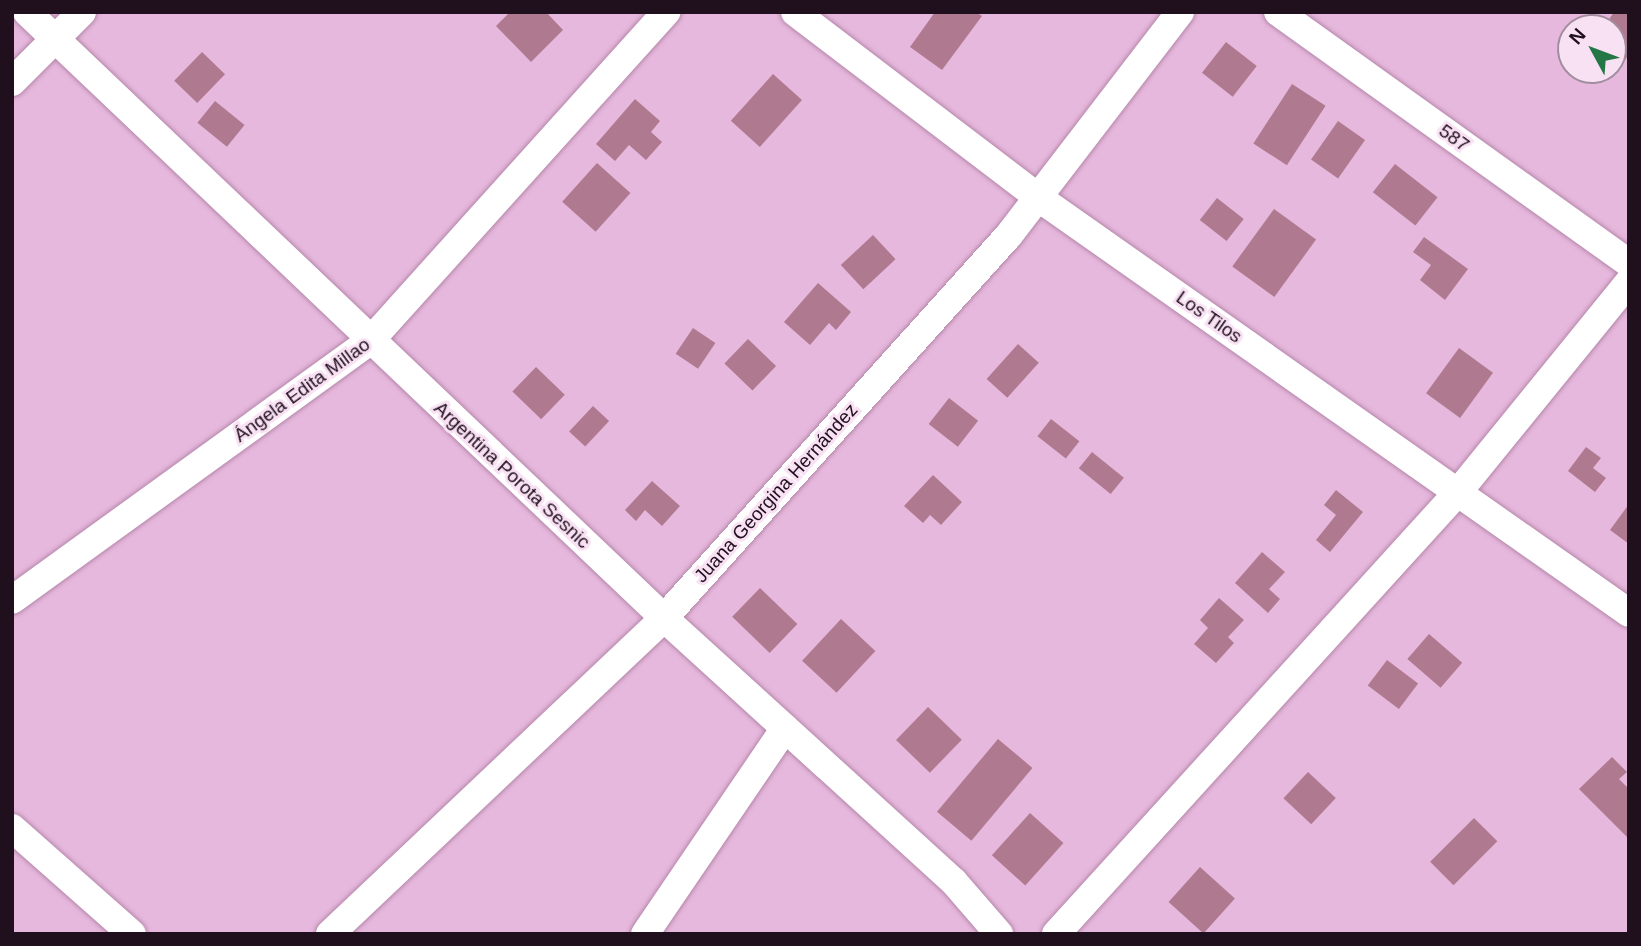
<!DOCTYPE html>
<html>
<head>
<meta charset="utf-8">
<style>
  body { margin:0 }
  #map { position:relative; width:1641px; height:946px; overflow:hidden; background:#e7b8dd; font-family:Arial,sans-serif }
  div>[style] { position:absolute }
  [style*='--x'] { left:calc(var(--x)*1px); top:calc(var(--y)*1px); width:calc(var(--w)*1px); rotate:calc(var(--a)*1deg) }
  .building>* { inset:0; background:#af7a8f; transform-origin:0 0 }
  .roads { filter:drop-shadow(0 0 2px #b487aa) drop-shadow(0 0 2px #b487aa) }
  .street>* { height:28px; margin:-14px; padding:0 14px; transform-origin:14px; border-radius:14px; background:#fff }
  span { translate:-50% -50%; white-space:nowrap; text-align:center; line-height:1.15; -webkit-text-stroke:6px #f9e1f4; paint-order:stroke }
  .street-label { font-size:19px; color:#20101d }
  .frame { position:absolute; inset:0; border:14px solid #20101d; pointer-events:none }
  .north { position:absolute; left:1557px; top:14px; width:70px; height:70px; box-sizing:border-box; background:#f9e1f4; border:2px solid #a28d9e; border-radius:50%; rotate:311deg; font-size:19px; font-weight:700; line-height:28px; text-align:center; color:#20101d }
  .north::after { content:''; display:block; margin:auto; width:24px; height:32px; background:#257647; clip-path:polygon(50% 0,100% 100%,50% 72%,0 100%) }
</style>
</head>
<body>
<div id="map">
  <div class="building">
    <div style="clip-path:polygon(510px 12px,546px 12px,563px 30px,531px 62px,496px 26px)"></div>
    <div style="clip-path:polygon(935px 12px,976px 12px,982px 16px,942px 70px,910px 47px)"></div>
    <div style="clip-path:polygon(1614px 12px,1629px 12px,1629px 55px,1623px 62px,1613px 55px,1613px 28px,1603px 28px)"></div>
    <div style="left:1226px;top:42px;width:39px;height:39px;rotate:38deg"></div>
    <div style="left:202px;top:52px;width:32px;height:40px;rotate:44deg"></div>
    <div style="left:773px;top:74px;width:39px;height:63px;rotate:42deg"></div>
    <div style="left:1292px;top:84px;width:40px;height:71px;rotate:33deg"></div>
    <div style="clip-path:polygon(635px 99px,660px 121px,651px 132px,662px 142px,646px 160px,629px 145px,615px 161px,596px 144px)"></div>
    <div style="left:215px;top:101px;width:38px;height:28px;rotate:39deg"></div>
    <div style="left:1338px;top:121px;width:33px;height:47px;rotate:35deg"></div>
    <div style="left:597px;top:163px;width:45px;height:52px;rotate:42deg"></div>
    <div style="left:1395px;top:164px;width:54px;height:36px;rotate:38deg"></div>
    <div style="left:1217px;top:198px;width:34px;height:28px;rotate:38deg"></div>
    <div style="left:1274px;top:209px;width:52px;height:71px;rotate:36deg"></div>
    <div style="left:873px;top:235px;width:33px;height:44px;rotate:47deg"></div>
    <div style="clip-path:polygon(1424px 237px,1468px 269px,1445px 300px,1420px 280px,1431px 265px,1413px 252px)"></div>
    <div style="clip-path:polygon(818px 283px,851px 312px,836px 330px,829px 323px,810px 345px,784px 322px)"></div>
    <div style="left:693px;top:328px;width:27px;height:31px;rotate:34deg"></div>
    <div style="left:748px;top:339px;width:39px;height:34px;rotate:44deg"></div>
    <div style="left:1018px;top:344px;width:28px;height:47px;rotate:42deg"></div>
    <div style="left:1459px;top:348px;width:42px;height:56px;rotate:36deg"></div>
    <div style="left:536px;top:367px;width:40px;height:34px;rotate:44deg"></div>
    <div style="left:949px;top:398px;width:37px;height:33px;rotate:38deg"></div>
    <div style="left:593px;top:406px;width:22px;height:35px;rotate:43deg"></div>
    <div style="left:1051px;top:419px;width:36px;height:22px;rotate:38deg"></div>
    <div style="clip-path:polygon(1586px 447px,1601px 458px,1593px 468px,1606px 478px,1595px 492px,1568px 471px)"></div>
    <div style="left:1092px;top:452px;width:41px;height:21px;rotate:39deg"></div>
    <div style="clip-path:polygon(933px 475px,962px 502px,941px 525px,930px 515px,923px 523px,904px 506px)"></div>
    <div style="clip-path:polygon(652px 481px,680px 506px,662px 526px,645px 510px,636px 521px,625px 510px)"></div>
    <div style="clip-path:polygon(1336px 490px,1363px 512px,1330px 552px,1316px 540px,1336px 515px,1324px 505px)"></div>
    <div style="clip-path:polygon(1629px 504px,1629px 544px,1610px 530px)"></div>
    <div style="clip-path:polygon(1262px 552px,1285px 572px,1269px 589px,1280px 599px,1268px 613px,1235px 583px)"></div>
    <div style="left:760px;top:588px;width:52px;height:40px;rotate:44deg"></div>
    <div style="clip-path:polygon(1219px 598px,1244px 620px,1228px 637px,1234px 643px,1216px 663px,1194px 644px,1208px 628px,1200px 620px)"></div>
    <div style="left:841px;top:619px;width:47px;height:57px;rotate:43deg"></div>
    <div style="left:1429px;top:634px;width:44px;height:33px;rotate:41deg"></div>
    <div style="left:1387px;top:660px;width:39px;height:32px;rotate:37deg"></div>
    <div style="left:928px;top:707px;width:47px;height:46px;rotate:44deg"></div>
    <div style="left:998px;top:739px;width:45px;height:95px;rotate:40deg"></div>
    <div style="clip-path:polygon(1612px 757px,1627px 772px,1619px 779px,1629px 789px,1629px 839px,1579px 789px)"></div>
    <div style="left:1308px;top:772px;width:38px;height:36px;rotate:43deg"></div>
    <div style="left:1030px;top:813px;width:45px;height:57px;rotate:42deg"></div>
    <div style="left:1474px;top:818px;width:33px;height:62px;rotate:45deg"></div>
    <div style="left:1200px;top:867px;width:47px;height:47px;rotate:42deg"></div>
  </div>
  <div class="roads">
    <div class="street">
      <div style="--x:27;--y:12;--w:879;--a:43.57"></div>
      <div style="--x:664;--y:618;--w:392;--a:42.3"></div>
      <div style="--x:954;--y:882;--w:69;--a:49.1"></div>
      <div style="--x:795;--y:12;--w:307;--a:37.3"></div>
      <div style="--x:1039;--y:198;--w:721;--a:35.12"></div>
      <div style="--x:1278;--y:12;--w:432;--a:35.6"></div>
      <div style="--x:12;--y:82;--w:99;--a:-45"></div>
      <div style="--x:12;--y:600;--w:442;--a:-35.9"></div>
      <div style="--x:370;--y:341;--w:443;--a:-48"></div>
      <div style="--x:12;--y:828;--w:160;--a:41.5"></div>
      <div style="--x:330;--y:934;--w:460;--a:-43.4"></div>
      <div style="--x:664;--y:618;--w:515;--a:-47.99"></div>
      <div style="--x:1009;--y:235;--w:281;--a:-52.5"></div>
      <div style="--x:645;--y:934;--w:249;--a:-55.8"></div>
      <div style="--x:1056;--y:934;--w:599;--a:-47.71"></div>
      <div style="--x:1459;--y:491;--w:269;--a:-50.9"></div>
    </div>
  </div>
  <div class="street-label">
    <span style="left:1454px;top:138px;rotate:36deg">587</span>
    <span style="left:1209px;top:317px;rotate:35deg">Los Tilos</span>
    <span style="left:302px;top:390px;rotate:-36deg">Ángela Edita Millao</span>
    <span style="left:512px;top:475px;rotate:43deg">Argentina Porota Sesnic</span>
    <span style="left:776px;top:493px;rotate:-48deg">Juana Georgina Hernández</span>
  </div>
  <div class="frame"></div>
  <div class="north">N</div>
</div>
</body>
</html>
